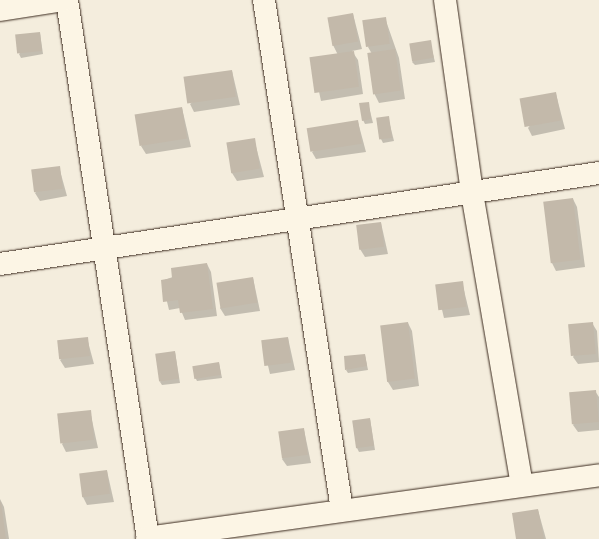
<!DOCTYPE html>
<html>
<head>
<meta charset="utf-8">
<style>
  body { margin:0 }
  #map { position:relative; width:599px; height:539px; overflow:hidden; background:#f4eddd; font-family:"Gochi Hand",sans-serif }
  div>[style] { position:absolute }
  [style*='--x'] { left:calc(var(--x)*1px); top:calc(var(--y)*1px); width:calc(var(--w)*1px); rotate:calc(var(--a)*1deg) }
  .shadow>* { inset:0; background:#0003 }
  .building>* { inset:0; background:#c3b9aa; transform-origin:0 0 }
  .roads { filter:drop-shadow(0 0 1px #3b2a1e) drop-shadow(0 0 1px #3b2a1e) }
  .minor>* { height:22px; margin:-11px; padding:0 11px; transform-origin:11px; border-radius:11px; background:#fcf5e5 }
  span { translate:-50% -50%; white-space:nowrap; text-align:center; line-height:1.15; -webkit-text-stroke:3px #fcf5e5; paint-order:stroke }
</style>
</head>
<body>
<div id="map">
  <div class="shadow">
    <div style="clip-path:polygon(353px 14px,362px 49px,352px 51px,358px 60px,363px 94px,321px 101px,312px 59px,338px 55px,333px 45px)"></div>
    <div style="clip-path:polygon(385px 18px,399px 58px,405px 99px,379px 103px,375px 95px,368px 54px,372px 54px,368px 47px)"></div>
    <div style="clip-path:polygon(40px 33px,43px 54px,21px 58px,19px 54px)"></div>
    <div style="clip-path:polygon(430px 42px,435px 62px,415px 65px,412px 62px)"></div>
    <div style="clip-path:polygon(232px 71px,240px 105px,194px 112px,190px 104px)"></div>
    <div style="clip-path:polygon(556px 94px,565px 129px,532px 136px,528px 128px)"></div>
    <div style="clip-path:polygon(368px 103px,373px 123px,365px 124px,363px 120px)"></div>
    <div style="clip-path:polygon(182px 108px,191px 147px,146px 154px,141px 146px)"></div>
    <div style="clip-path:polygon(388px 117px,394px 141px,383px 143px,381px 139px)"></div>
    <div style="clip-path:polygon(358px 122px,366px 152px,316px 159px,312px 152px)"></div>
    <div style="clip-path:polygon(254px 139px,264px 177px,237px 181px,232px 173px)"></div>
    <div style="clip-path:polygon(59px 167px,67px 196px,40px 201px,35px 193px)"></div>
    <div style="clip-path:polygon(573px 199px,577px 207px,585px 267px,556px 271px,552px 263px)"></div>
    <div style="clip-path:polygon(381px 223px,388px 254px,365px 257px,360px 249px)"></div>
    <div style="clip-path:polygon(207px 264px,211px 272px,217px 316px,185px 320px,180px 308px,169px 310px,162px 281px)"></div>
    <div style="clip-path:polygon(253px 278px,260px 311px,225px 316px,220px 308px)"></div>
    <div style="clip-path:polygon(462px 282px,470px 315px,444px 318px,436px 285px)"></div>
    <div style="clip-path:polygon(408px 323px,412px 331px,419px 386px,393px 390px,388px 382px)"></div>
    <div style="clip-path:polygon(592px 323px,597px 331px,599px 362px,578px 364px,573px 357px)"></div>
    <div style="clip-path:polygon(87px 338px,94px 364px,65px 368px,60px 360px)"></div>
    <div style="clip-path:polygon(288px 338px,295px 370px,270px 374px,262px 341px)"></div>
    <div style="clip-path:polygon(175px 352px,180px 383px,162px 385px,160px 382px)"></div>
    <div style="clip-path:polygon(365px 355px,368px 370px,348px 373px,346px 370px)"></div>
    <div style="clip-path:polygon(219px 363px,222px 378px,197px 381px,195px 377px)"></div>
    <div style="clip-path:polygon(595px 391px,599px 397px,599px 430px,578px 432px,573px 425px)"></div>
    <div style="clip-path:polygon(90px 411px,98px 448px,66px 452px,62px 444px)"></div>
    <div style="clip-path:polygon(370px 419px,375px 450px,359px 452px,357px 448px)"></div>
    <div style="clip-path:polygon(304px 430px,311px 463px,287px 466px,282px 459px)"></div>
    <div style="clip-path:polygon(107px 471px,114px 502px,87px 505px,83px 497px)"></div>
    <div style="clip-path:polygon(0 499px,4px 507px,9px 539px,0 539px)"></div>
    <div style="clip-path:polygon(538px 510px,546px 539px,517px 539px)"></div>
  </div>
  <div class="building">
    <div style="left:353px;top:13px;width:29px;height:26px;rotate:80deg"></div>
    <div style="left:386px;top:17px;width:27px;height:24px;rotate:82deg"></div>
    <div style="left:40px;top:32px;width:19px;height:25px;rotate:84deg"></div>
    <div style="left:431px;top:40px;width:18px;height:22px;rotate:81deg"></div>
    <div style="left:395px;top:49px;width:42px;height:28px;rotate:82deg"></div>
    <div style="left:354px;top:51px;width:36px;height:45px;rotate:82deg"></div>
    <div style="left:232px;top:70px;width:27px;height:49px;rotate:82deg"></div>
    <div style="left:556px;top:92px;width:29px;height:37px;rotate:80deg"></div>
    <div style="clip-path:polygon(369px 102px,371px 119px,362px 121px,359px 103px)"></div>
    <div style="left:182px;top:107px;width:32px;height:48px;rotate:81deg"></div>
    <div style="left:389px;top:116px;width:22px;height:13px;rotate:82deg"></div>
    <div style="left:358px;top:120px;width:24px;height:52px;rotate:81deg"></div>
    <div style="left:255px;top:138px;width:31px;height:29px;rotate:81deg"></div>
    <div style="left:60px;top:166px;width:23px;height:29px;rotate:83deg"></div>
    <div style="left:573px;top:198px;width:62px;height:30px;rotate:83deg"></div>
    <div style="left:381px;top:222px;width:25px;height:25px;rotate:83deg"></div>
    <div style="clip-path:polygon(207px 263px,213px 309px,180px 313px,178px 300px,163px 302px,161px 280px,172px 278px,171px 268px)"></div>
    <div style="left:253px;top:277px;width:26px;height:37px;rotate:81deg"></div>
    <div style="left:463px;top:281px;width:26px;height:28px;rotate:83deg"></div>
    <div style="left:408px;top:322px;width:57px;height:28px;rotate:83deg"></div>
    <div style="left:593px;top:322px;width:32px;height:25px;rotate:85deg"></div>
    <div style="left:88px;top:337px;width:19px;height:31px;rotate:84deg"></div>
    <div style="left:288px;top:337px;width:26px;height:27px;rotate:83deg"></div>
    <div style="left:175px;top:351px;width:28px;height:20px;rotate:82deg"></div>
    <div style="clip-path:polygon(365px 354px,367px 366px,345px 370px,344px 356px)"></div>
    <div style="left:219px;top:362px;width:13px;height:27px;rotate:81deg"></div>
    <div style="left:596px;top:390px;width:32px;height:27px;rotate:85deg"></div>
    <div style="left:91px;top:410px;width:30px;height:34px;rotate:84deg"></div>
    <div style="left:370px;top:418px;width:28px;height:18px;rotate:82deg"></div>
    <div style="left:304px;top:428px;width:27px;height:26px;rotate:82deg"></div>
    <div style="left:107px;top:470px;width:24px;height:28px;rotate:83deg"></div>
    <div style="clip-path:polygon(0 502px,1px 502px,6px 539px,0 539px)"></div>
    <div style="clip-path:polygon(538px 509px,544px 539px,516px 539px,512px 513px)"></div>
  </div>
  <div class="roads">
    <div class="minor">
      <div style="--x:67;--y:0;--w:545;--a:81.45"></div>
      <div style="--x:264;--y:0;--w:516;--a:81.3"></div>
      <div style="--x:445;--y:0;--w:195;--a:82"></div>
      <div style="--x:472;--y:193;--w:296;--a:80.3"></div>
      <div style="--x:0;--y:10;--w:64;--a:-9"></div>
      <div style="--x:0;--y:264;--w:606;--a:-8.64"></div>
      <div style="--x:147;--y:538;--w:456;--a:-7.9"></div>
    </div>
  </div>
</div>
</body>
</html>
